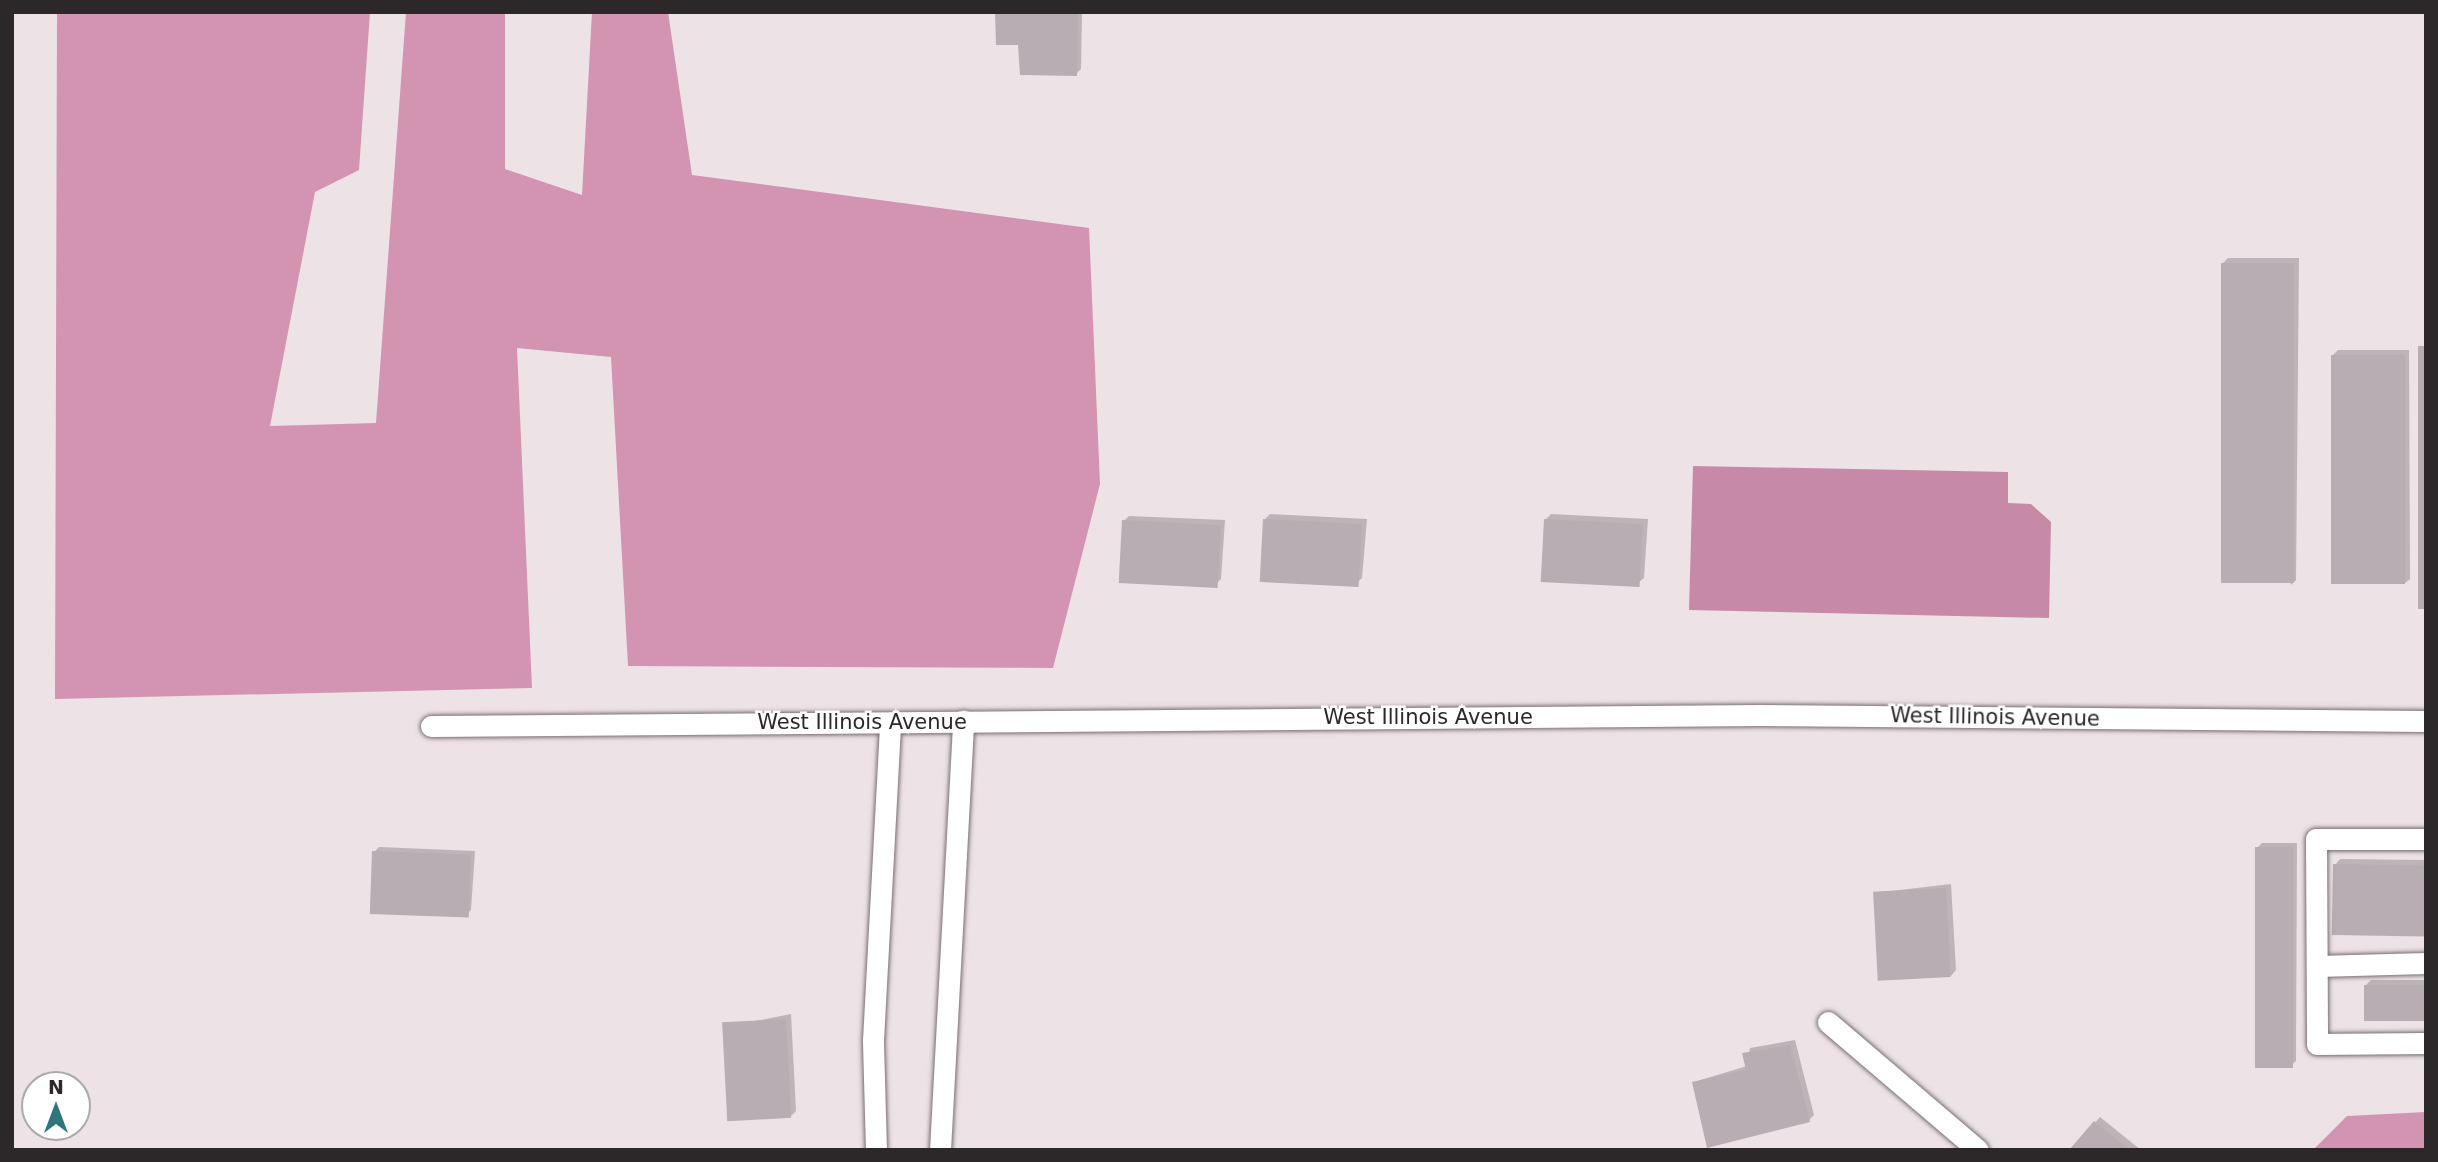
<!DOCTYPE html>
<html>
<head>
<meta charset="utf-8">
<style>
  body { margin:0 }
  #map { position:relative; width:2438px; height:1162px; overflow:hidden; background:#ede2e6; font-family:"DejaVu Sans",sans-serif }
  div>[style] { position:absolute }
  [style*='--x'] { left:calc(var(--x)*1px); top:calc(var(--y)*1px); width:calc(var(--w)*1px); rotate:calc(var(--a)*1deg) }
  .forest>* { inset:0; background:#d394b2 }
  .water>* { inset:0; background:#c689a6 }
  .shadow>* { inset:0; background:#0003 }
  .building>* { inset:0; background:#b8adb2; transform-origin:0 0 }
  .roads { filter:drop-shadow(0 0 2px #796f73) drop-shadow(0 0 2px #796f73) }
  .lane>* { height:21px; margin:-10.5px; padding:0 10.5px; transform-origin:10.5px; border-radius:10.5px; background:#fff }
  span { translate:-50% -50%; white-space:nowrap; text-align:center; line-height:1.15; -webkit-text-stroke:5px #fff; paint-order:stroke }
  .street-label { font-size:21px; color:#2c282a }
  .frame { position:absolute; inset:0; border:14px solid #2c282a; pointer-events:none }
  .north { position:absolute; left:21px; top:1071px; width:70px; height:70px; box-sizing:border-box; background:#fff; border:2px solid #aba9aa; border-radius:50%; rotate:0deg; font-size:19px; font-weight:700; line-height:28px; text-align:center; color:#2c282a }
  .north::after { content:''; display:block; margin:auto; width:24px; height:32px; background:#2d777a; clip-path:polygon(50% 0,100% 100%,50% 72%,0 100%) }
</style>
</head>
<body>
<div id="map">
  <div class="forest">
    <div style="clip-path:polygon(57px 12px,370px 12px,359px 170px,315px 192px,270px 426px,376px 423px,406px 12px,505px 12px,505px 169px,582px 195px,592px 12px,668px 12px,692px 175px,1089px 228px,1100px 484px,1053px 668px,628px 666px,611px 357px,517px 348px,532px 688px,55px 699px)"></div>
    <div style="clip-path:polygon(2426px 1112px,2426px 1150px,2313px 1150px,2347px 1116px)"></div>
  </div>
  <div class="water">
    <div style="clip-path:polygon(1693px 466px,2008px 472px,2008px 503px,2031px 504px,2051px 522px,2049px 618px,1689px 610px)"></div>
  </div>
  <div class="shadow">
    <div style="clip-path:polygon(997px 12px,1082px 12px,1081px 69px,1076px 74px,1020px 43px)"></div>
    <div style="clip-path:polygon(2228px 258px,2299px 258px,2296px 580px,2291px 585px,2223px 263px)"></div>
    <div style="clip-path:polygon(2338px 350px,2409px 350px,2410px 579px,2404px 584px,2333px 355px)"></div>
    <div style="clip-path:polygon(1270px 514px,1367px 519px,1362px 578px,1357px 583px,1265px 519px)"></div>
    <div style="clip-path:polygon(1551px 514px,1648px 519px,1644px 578px,1638px 583px,1546px 519px)"></div>
    <div style="clip-path:polygon(1129px 516px,1225px 520px,1221px 579px,1216px 584px,1124px 521px)"></div>
    <div style="clip-path:polygon(2262px 843px,2297px 843px,2296px 1061px,2290px 1066px,2257px 848px)"></div>
    <div style="clip-path:polygon(379px 847px,475px 851px,471px 910px,466px 915px,374px 852px)"></div>
    <div style="clip-path:polygon(2340px 859px,2426px 860px,2426px 933px,2335px 865px)"></div>
    <div style="clip-path:polygon(1951px 884px,1956px 970px,1951px 976px,1874px 893px)"></div>
    <div style="clip-path:polygon(2371px 980px,2426px 980px,2426px 1020px,2366px 985px)"></div>
    <div style="clip-path:polygon(791px 1014px,796px 1111px,791px 1116px,725px 1027px)"></div>
    <div style="clip-path:polygon(1795px 1040px,1814px 1115px,1809px 1120px,1694px 1082px,1747px 1066px,1750px 1048px)"></div>
    <div style="clip-path:polygon(2100px 1117px,2141px 1150px,2071px 1150px)"></div>
  </div>
  <div class="building">
    <div style="clip-path:polygon(995px 12px,1078px 12px,1077px 76px,1020px 75px,1018px 45px,996px 45px)"></div>
    <div style="left:2221px;top:263px;width:73px;height:320px"></div>
    <div style="left:2418px;top:346px;width:8px;height:263px"></div>
    <div style="left:2331px;top:355px;width:74px;height:229px"></div>
    <div style="left:1263px;top:519px;width:99px;height:63px;rotate:3deg"></div>
    <div style="left:1544px;top:519px;width:99px;height:63px;rotate:3deg"></div>
    <div style="left:1122px;top:520px;width:99px;height:63px;rotate:3deg"></div>
    <div style="left:2255px;top:847px;width:38px;height:221px"></div>
    <div style="left:372px;top:851px;width:99px;height:63px;rotate:2deg"></div>
    <div style="left:2333px;top:864px;width:93px;height:71px;rotate:1deg"></div>
    <div style="left:1946px;top:888px;width:89px;height:73px;rotate:87deg"></div>
    <div style="left:2364px;top:985px;width:62px;height:36px"></div>
    <div style="left:786px;top:1019px;width:99px;height:64px;rotate:87deg"></div>
    <div style="clip-path:polygon(1790px 1045px,1810px 1122px,1707px 1148px,1692px 1082px,1746px 1070px,1742px 1053px)"></div>
    <div style="clip-path:polygon(2094px 1121px,2130px 1150px,2069px 1150px)"></div>
  </div>
  <div class="roads">
    <div class="lane">
      <div style="--x:431;--y:726;--w:1329;--a:-0.47"></div>
      <div style="--x:1760;--y:715;--w:666;--a:0.52"></div>
      <div style="--x:2426;--y:839;--w:110;--a:180"></div>
      <div style="--x:2316;--y:839;--w:205;--a:89.7"></div>
      <div style="--x:2317;--y:1044;--w:109;--a:-0.5"></div>
      <div style="--x:2317;--y:966;--w:109;--a:-1.6"></div>
      <div style="--x:1828;--y:1022;--w:197;--a:40.5"></div>
      <div style="--x:876;--y:1150;--w:110;--a:-91.6"></div>
      <div style="--x:873;--y:1040;--w:318;--a:-86.9"></div>
      <div style="--x:940;--y:1150;--w:430;--a:-86.9"></div>
    </div>
  </div>
  <div class="street-label">
    <span style="left:1428px;top:717px">West Illinois Avenue</span>
    <span style="left:1995px;top:717px;rotate:1deg">West Illinois Avenue</span>
    <span style="left:862px;top:722px">West Illinois Avenue</span>
  </div>
  <div class="frame"></div>
  <div class="north">N</div>
</div>
</body>
</html>
